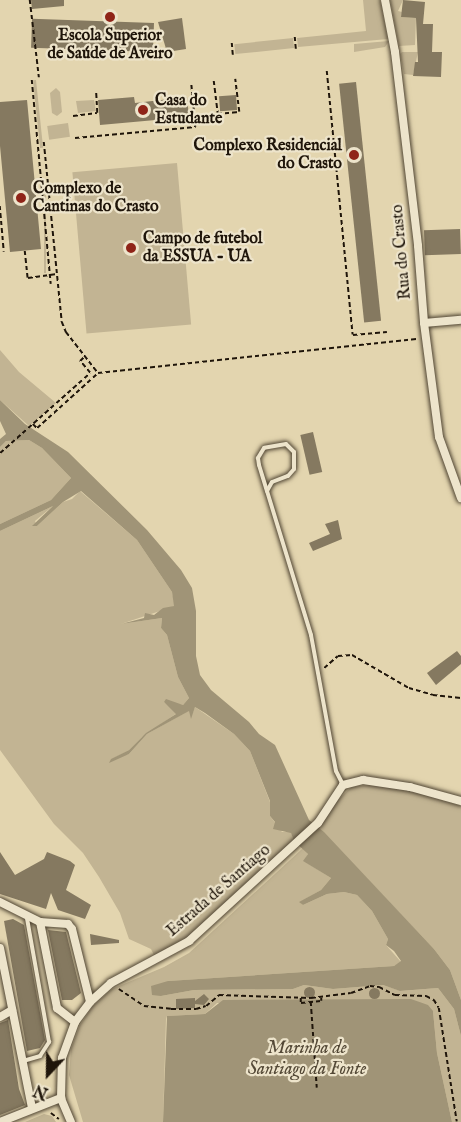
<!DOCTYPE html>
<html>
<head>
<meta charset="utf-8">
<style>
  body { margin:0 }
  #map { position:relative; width:461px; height:1122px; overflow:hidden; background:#e3d5af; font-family:"IM FELL English",serif }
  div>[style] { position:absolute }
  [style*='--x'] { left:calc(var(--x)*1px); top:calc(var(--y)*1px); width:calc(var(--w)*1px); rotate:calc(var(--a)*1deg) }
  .green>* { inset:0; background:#c2b493; transform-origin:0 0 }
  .water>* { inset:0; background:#a09477 }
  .building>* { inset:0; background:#857960; transform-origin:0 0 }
  .round { border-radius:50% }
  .path>* { height:1.5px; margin-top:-0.75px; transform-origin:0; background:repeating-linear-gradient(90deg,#1f150a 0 4.5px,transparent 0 7.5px) }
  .roads { filter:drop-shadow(0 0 2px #504533) drop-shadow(0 0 2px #504533) }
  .service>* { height:4px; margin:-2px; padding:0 2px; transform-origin:2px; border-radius:2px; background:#ede4cb }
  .minor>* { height:8px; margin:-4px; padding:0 4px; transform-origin:4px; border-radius:4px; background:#ede4cb }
  .dots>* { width:16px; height:16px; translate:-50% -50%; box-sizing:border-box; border:3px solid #ede4cb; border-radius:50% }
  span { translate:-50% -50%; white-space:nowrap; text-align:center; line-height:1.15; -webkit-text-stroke:4.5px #ede4cb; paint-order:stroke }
  .poi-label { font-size:16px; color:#1f150a; font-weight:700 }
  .left { translate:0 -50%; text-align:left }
  .right { translate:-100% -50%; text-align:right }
  .street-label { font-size:16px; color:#1f150a }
  .water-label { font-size:18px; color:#534836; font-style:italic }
  .north { position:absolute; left:18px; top:1044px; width:60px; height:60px; -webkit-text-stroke:4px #ede4cb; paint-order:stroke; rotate:202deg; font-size:16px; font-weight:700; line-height:24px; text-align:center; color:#1f150a }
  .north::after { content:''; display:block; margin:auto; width:21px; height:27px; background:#1f150a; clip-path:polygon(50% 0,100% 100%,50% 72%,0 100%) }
</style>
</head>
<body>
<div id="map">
  <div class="green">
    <div style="clip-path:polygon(363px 0,380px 0,388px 39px,298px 47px,297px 38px,366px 31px)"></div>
    <div style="clip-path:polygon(390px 0,403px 0,398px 11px,402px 12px,401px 17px,416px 18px,415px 45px,399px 46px)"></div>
    <div style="left:293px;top:38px;width:10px;height:59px;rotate:84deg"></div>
    <div style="clip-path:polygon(389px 41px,385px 47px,354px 52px,354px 44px)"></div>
    <div style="clip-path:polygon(402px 52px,418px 52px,413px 75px,404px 74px,400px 54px)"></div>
    <div style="left:36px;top:80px;width:68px;height:3px;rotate:84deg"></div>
    <div style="clip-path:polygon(56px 88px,60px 92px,62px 112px,57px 116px,52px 113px,50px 93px)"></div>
    <div style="clip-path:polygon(94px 100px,96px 111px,78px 113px,76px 101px)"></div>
    <div style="left:68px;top:123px;width:14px;height:21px;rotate:82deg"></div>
    <div style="left:177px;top:163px;width:162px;height:105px;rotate:85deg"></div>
    <div style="left:44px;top:190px;width:2px;height:83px"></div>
    <div style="clip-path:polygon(0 350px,19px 372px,56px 403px,29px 426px,0 400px)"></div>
    <div style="clip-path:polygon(29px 440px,42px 448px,71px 478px,51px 500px,0 524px,0 447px,6px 441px)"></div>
    <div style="clip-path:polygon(80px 491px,137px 540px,172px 592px,175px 606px,121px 624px,162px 618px,161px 628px,167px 635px,178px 677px,189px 698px,183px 705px,164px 702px,177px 713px,142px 737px,129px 750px,114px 758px,129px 754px,147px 734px,190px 710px,191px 717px,195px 707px,234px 734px,250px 751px,270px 802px,270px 816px,282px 832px,291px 832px,294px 841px,190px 938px,156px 959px,151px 949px,129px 939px,120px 913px,99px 877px,83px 853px,54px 824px,0 750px,0 531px,53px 506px,35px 521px,37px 526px,63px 502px,72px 499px)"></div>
    <div style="clip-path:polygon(370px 785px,412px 791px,461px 806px,461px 1000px,450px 970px,434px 949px,319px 828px,337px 801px,351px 787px)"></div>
    <div style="clip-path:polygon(303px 848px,308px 854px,304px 861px,331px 878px,321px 890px,300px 902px,303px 905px,327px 894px,344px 892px,357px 895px,372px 911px,388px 939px,386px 945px,401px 962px,394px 966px,168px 981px,161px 996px,194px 990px,293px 989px,304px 985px,333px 989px,383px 985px,401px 991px,438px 988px,454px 1009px,461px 1036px,461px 1122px,452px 1122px,437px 1053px,433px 1011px,217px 1003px,205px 1014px,167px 1016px,166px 1019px,163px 1122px,83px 1122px,69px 1075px,71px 1049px,80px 1025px,93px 1006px,112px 989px,164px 967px,189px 953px)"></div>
    <div style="clip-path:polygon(44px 1114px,52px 1116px,56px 1122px,25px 1122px)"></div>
  </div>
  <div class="water">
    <div style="clip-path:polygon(0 400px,25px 424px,68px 452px,147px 530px,181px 570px,192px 588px,196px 611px,196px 656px,200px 675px,211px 690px,249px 722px,259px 734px,275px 745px,309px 820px,324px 832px,434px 949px,450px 970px,461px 1000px,461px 1036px,454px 1009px,438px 988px,400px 991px,383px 985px,333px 989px,304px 985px,293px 989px,194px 990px,161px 996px,152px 995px,151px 986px,168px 981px,394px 966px,401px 961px,394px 951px,386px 945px,388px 939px,372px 911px,357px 895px,344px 892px,327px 894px,303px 905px,299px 902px,321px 890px,331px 878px,303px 861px,308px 854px,294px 841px,291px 833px,273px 829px,275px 822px,270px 816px,270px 801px,250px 751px,234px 734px,205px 713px,195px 707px,191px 719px,189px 711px,147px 734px,129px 754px,109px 763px,111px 759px,129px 750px,146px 733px,176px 714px,164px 702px,166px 699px,183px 705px,189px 698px,178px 677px,167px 635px,161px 628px,162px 618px,121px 624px,144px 618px,145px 613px,154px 615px,163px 608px,174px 606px,172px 592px,137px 540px,81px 491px,63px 502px,37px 526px,32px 526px,53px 506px,0 531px,0 524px,51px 500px,71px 478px,42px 448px,29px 440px,6px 441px,0 447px,0 439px,6px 434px,0 421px)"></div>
    <div style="clip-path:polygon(411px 999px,428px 1005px,433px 1011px,437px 1053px,452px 1122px,163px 1122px,167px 1016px,205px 1014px,223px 1000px)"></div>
  </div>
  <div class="building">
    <div style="clip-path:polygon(31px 0,64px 0,64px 6px,32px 9px)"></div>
    <div style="clip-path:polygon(403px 0,425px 2px,423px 24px,433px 24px,432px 52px,442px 52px,441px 77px,413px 76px,415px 62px,418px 62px,416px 18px,401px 17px)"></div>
    <div style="clip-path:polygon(182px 18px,186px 49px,167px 52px,158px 22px)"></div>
    <div style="left:154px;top:23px;width:29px;height:122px;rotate:92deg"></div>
    <div style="left:356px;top:82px;width:240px;height:17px;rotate:84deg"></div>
    <div style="left:236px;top:95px;width:15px;height:17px;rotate:86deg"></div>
    <div style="clip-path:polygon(134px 97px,135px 103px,187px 97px,189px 117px,100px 125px,98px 100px)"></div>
    <div style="clip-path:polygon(27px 100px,41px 249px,10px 252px,0 146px,0 102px)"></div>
    <div style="left:460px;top:229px;width:25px;height:36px;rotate:88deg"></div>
    <div style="left:313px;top:432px;width:41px;height:13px;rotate:77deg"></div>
    <div style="clip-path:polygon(338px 520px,342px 539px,313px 551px,309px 543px,330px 534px,325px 524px)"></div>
    <div style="clip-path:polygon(457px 651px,461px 656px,461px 664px,436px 685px,427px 673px)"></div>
    <div style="clip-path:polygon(0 852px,15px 875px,44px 859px,47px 852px,70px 861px,75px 865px,66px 890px,91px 905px,85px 919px,58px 910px,51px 893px,46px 909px,0 894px)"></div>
    <div style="clip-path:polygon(13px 919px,24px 925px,45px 1040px,40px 1048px,27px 1051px,4px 921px)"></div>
    <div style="clip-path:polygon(48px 930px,66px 932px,81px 993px,72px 1000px,62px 1000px)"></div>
    <div style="clip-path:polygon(90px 934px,119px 940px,119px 943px,91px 945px)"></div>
    <div class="round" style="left:303.5px;top:986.5px;width:11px;height:11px"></div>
    <div class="round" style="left:368.5px;top:987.5px;width:11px;height:11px"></div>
    <div style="clip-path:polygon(204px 994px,209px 999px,204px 1005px,195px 1004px,195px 1008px,176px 1009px,176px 999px,195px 998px,195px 1001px)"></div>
    <div style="clip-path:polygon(8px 1020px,19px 1089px,25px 1105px,0 1115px,0 1023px)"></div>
  </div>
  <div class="path">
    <div style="--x:30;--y:0;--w:78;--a:83.3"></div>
    <div style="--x:295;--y:37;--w:12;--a:85"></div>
    <div style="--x:232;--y:43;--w:12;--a:85"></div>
    <div style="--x:327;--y:71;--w:265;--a:84.4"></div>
    <div style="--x:353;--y:335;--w:34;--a:-5"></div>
    <div style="--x:32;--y:80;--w:205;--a:84.7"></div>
    <div style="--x:214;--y:81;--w:32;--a:83"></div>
    <div style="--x:73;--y:116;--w:24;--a:-7"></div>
    <div style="--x:97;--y:113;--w:20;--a:-93"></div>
    <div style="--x:195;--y:116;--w:44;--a:-5.2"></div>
    <div style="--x:239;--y:112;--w:33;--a:-97"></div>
    <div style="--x:75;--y:138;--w:121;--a:-5.2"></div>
    <div style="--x:195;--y:127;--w:43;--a:-95.3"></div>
    <div style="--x:44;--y:142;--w:181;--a:84.3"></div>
    <div style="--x:62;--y:322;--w:11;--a:68"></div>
    <div style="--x:66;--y:332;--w:52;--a:52"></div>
    <div style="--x:0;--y:206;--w:46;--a:85"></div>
    <div style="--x:25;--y:251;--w:27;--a:84"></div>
    <div style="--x:28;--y:278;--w:29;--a:-8"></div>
    <div style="--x:33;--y:424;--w:6;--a:45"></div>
    <div style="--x:37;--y:428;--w:82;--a:-42"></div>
    <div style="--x:98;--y:373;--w:320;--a:-6.1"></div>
    <div style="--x:0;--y:453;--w:120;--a:-41.6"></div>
    <div style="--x:90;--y:373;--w:16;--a:-130"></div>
    <div style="--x:80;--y:361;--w:6;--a:-45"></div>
    <div style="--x:324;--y:668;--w:18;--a:-41"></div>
    <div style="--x:338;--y:656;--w:14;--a:-4"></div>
    <div style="--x:352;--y:655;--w:66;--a:30.1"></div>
    <div style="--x:409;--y:688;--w:25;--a:16"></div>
    <div style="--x:433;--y:695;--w:28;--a:6"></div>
    <div style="--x:119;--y:989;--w:30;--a:34"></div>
    <div style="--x:144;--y:1006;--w:27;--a:6"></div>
    <div style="--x:171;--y:1009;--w:25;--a:0"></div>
    <div style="--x:196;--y:1009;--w:10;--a:-17"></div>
    <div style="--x:206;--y:1006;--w:17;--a:-40"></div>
    <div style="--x:219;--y:995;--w:92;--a:1.9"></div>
    <div style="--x:311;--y:998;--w:40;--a:-7.1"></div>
    <div style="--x:351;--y:993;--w:20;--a:-20"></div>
    <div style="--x:370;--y:986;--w:9;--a:6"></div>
    <div style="--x:379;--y:987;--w:18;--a:27"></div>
    <div style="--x:395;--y:995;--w:31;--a:2"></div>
    <div style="--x:426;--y:996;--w:9;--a:27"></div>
    <div style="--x:434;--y:1000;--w:9;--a:58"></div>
    <div style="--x:439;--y:1008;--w:115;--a:81"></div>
    <div style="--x:301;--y:998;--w:5;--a:90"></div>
    <div style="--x:301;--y:1003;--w:20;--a:-6"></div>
    <div style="--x:321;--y:1001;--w:3;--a:-90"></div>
    <div style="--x:311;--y:1002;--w:86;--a:86"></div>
    <div style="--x:51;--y:1113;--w:10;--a:37"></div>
  </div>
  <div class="roads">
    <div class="service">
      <div style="--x:267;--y:491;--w:10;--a:-61"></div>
      <div style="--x:272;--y:482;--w:17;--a:-21"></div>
      <div style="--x:288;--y:476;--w:9;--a:-49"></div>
      <div style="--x:294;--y:469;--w:17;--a:-90"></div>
      <div style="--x:294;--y:452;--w:11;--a:-135"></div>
      <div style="--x:286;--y:444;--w:22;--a:170"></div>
      <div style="--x:264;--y:448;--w:12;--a:121"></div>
      <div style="--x:258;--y:458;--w:7;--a:82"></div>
      <div style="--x:259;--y:465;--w:27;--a:73"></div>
      <div style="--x:267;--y:491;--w:151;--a:73"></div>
      <div style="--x:311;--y:635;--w:138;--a:79.6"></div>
      <div style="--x:336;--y:771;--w:16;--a:63"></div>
      <div style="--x:23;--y:1061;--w:18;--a:-16"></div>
      <div style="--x:40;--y:1056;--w:17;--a:-57"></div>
      <div style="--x:49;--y:1042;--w:126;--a:-100.1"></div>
    </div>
    <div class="minor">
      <div style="--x:385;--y:0;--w:53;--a:79.1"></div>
      <div style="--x:395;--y:52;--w:195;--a:83.2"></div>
      <div style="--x:418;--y:246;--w:77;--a:85.5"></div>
      <div style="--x:424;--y:323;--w:115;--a:82.5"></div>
      <div style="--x:439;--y:437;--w:65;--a:70.2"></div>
      <div style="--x:424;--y:323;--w:37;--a:-5"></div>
      <div style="--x:0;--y:902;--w:45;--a:26.6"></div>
      <div style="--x:40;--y:922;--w:28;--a:4"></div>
      <div style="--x:68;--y:924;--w:6;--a:51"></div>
      <div style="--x:72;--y:929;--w:75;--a:76.1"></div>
      <div style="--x:40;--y:922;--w:88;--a:78.8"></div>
      <div style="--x:57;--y:1008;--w:23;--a:38"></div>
      <div style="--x:0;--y:948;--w:163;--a:78.7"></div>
      <div style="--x:0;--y:1017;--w:14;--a:-30"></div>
      <div style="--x:0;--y:1122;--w:66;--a:-21.5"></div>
      <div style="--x:71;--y:1122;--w:26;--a:-113"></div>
      <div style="--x:61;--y:1098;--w:40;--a:-88.6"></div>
      <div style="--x:62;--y:1058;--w:38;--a:-70"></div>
      <div style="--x:75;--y:1022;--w:25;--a:-53"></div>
      <div style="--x:90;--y:1002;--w:28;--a:-42"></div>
      <div style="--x:111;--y:983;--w:89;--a:-28.3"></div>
      <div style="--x:189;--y:941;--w:175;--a:-42.5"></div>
      <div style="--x:318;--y:823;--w:45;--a:-56.7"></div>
      <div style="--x:343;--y:785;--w:21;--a:-14"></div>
      <div style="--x:363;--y:780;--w:48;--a:8.5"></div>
      <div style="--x:410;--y:787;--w:53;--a:15.4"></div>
    </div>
  </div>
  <div class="dots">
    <div style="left:110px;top:17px;background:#8f2418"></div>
    <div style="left:143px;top:110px;background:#8f2418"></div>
    <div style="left:354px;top:155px;background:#8f2418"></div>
    <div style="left:21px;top:198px;background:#8f2418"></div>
    <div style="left:131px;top:248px;background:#8f2418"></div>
  </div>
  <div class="poi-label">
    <span style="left:110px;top:45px">Escola Superior<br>de Saúde de Aveiro</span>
    <span class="left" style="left:155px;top:110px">Casa do<br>Estudante</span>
    <span class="right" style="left:342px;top:155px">Complexo Residencial<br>do Crasto</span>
    <span class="left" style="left:33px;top:198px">Complexo de<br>Cantinas do Crasto</span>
    <span class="left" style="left:143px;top:248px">Campo de futebol<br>da ESSUA - UA</span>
  </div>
  <div class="street-label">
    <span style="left:402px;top:252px;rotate:-95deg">Rua do Crasto</span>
    <span style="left:219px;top:891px;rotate:-41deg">Estrada de Santiago</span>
  </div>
  <div class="water-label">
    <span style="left:307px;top:1060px">Marinha de<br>Santiago da Fonte</span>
  </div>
  <div class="north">N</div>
</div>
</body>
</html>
